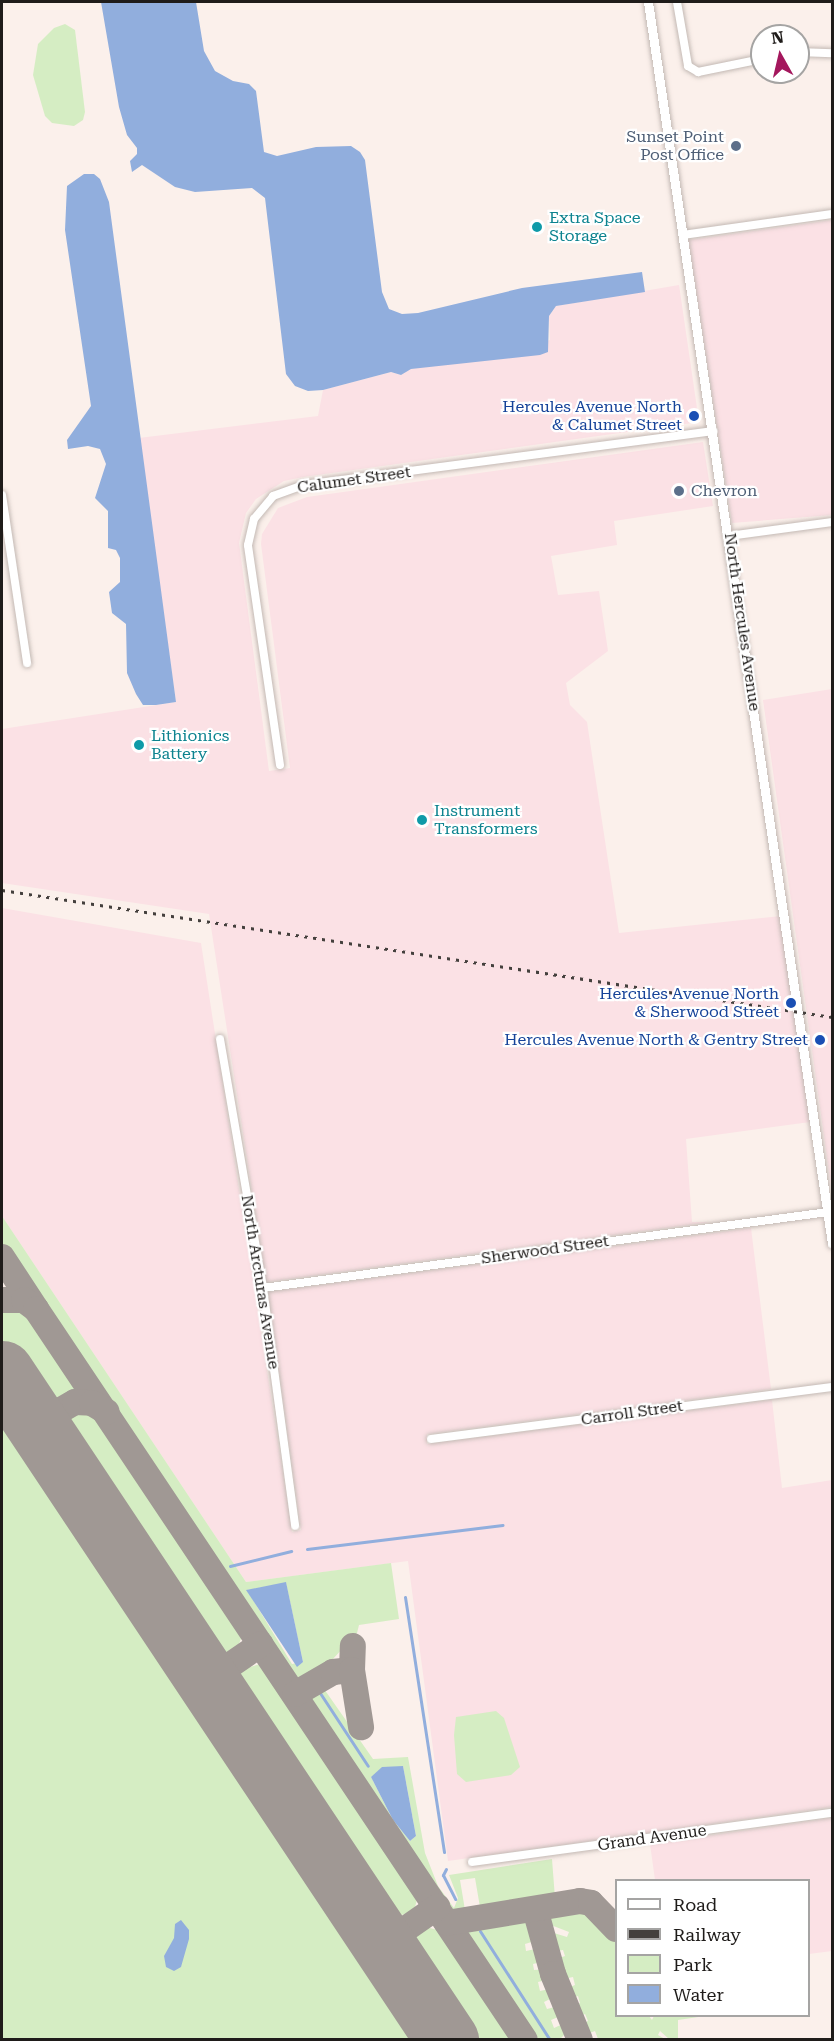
<!DOCTYPE html>
<html>
<head>
<meta charset="utf-8">
<style>
  body { margin:0 }
  #map { position:relative; width:834px; height:2041px; overflow:hidden; background:#fbf0eb; font-family:"Roboto Serif",serif }
  div>[style] { position:absolute }
  [style*='--x'] { left:calc(var(--x)*1px); top:calc(var(--y)*1px); width:calc(var(--w)*1px); rotate:calc(var(--a)*1deg) }
  .industrial>* { inset:0; background:#fbe1e5 }
  .green>* { inset:0; background:#d5edc3 }
  .water>* { inset:0; background:#91aedd }
  .stream>* { height:3px; margin:-1.5px; padding:0 1.5px; transform-origin:1.5px; border-radius:1.5px; background:#91aedd }
  .taxiway>* { height:26px; margin:-13px; padding:0 13px; transform-origin:13px; border-radius:13px; background:#a09894 }
  .runway>* { height:63px; margin:-31.5px; padding:0 31.5px; transform-origin:31.5px; border-radius:31.5px; background:#a09894 }
  .roads { filter:drop-shadow(0 0 2px #c3b9b4) drop-shadow(0 0 2px #c3b9b4) }
  .minor>* { height:8px; margin:-4px; padding:0 4px; transform-origin:4px; border-radius:4px; background:#fff }
  .tertiary>* { height:9px; margin:-4.5px; padding:0 4.5px; transform-origin:4.5px; border-radius:4.5px; background:#fff }
  .rail>* { height:3px; margin-top:-1.5px; transform-origin:0; background:repeating-linear-gradient(90deg,#44403d 0 3px,transparent 0 9px) }
  .dots>* { width:16px; height:16px; translate:-50% -50%; box-sizing:border-box; border:3px solid #fff; border-radius:50% }
  span { translate:-50% -50%; white-space:nowrap; text-align:center; line-height:1.15; -webkit-text-stroke:4.5px #fff; paint-order:stroke }
  .service-label { font-size:16px; color:#4e5e75 }
  .right { translate:-100% -50%; text-align:right }
  .left { translate:0 -50%; text-align:left }
  .culture-label { font-size:16px; color:#0d838f }
  .transit-label { font-size:16px; color:#164399 }
  .street-label { font-size:16px; color:#1f1c1a }
  .frame { position:absolute; inset:0; border:3px solid #1f1c1a; pointer-events:none }
  .legend { position:absolute; left:615px; top:1879px; width:195px; height:138px; box-sizing:border-box; background:#fff; border:2px solid #a5a4a3; margin:0; padding:8px 10px; list-style:none; font-size:18px; color:#1f1c1a }
  .legend li { display:flex; align-items:center; gap:12px; height:30px }
  .legend b { width:30px; border:2px solid #a5a4a3 }
  .north { position:absolute; left:750px; top:24px; width:60px; height:60px; box-sizing:border-box; background:#fff; border:2px solid #a5a4a3; border-radius:50%; rotate:352deg; font-size:16px; font-weight:700; line-height:24px; text-align:center; color:#1f1c1a }
  .north::after { content:''; display:block; margin:auto; width:21px; height:27px; background:#a4175d; clip-path:polygon(50% 0,100% 100%,50% 72%,0 100%) }
</style>
</head>
<body>
<div id="map">
  <div class="industrial">
    <div style="clip-path:polygon(832px 220px,832px 515px,732px 523px,688px 240px)"></div>
    <div style="clip-path:polygon(679px 285px,699px 422px,303px 477px,284px 481px,256px 499px,246px 513px,239px 543px,269px 771px,290px 768px,261px 544px,262px 534px,278px 508px,307px 497px,703px 442px,713px 506px,614px 521px,617px 545px,551px 556px,558px 595px,599px 591px,608px 651px,566px 683px,570px 705px,587px 722px,619px 933px,781px 916px,810px 1122px,686px 1139px,692px 1222px,711px 1222px,266px 1282px,209px 914px,2px 883px,2px 729px,176px 702px,139px 438px,318px 416px,323px 390px,391px 372px,401px 375px,410px 369px,550px 340px,549px 316px,556px 306px)"></div>
    <div style="clip-path:polygon(832px 689px,832px 1194px,763px 700px)"></div>
    <div style="clip-path:polygon(2px 908px,201px 943px,292px 1532px,301px 1530px,268px 1292px,751px 1228px,771px 1389px,427px 1434px,427px 1444px,772px 1400px,782px 1488px,832px 1480px,832px 1807px,448px 1861px,408px 1561px,246px 1582px,2px 1216px)"></div>
    <div style="clip-path:polygon(832px 1818px,832px 1951px,809px 1954px,808px 1880px,655px 1880px,650px 1844px)"></div>
  </div>
  <div class="green">
    <div style="clip-path:polygon(65px 24px,75px 30px,85px 112px,83px 120px,74px 126px,52px 123px,45px 116px,33px 75px,38px 44px,54px 28px)"></div>
    <div style="clip-path:polygon(evenodd,2px 1216px,246px 1582px,391px 1563px,399px 1619px,359px 1625px,357px 1633px,332px 1660px,308px 1678px,292px 1678px,2px 1245px,2px 1216px,286px 1583px,303px 1662px,292px 1664px,247px 1590px,286px 1583px)"></div>
    <div style="clip-path:polygon(15px 1306px,31px 1313px,85px 1392px,67px 1394px,45px 1408px,2px 1343px,2px 1310px)"></div>
    <div style="clip-path:polygon(2px 1401px,184px 1674px,428px 2039px,2px 2039px)"></div>
    <div style="clip-path:polygon(88px 1409px,101px 1416px,244px 1630px,239px 1644px,228px 1653px,206px 1650px,66px 1440px,70px 1417px)"></div>
    <div style="clip-path:polygon(260px 1664px,269px 1667px,419px 1892px,414px 1911px,392px 1918px,383px 1914px,236px 1694px,234px 1684px,240px 1670px)"></div>
    <div style="clip-path:polygon(evenodd,322px 1686px,373px 1759px,408px 1757px,425px 1853px,438px 1886px,454px 1908px,458px 1898px,449px 1875px,552px 1859px,555px 1898px,551px 1902px,481px 1913px,475px 1878px,460px 1880px,466px 1916px,445px 1909px,311px 1708px,311px 1693px,322px 1686px,403px 1766px,416px 1836px,410px 1841px,393px 1820px,371px 1777px,403px 1766px)"></div>
    <div style="clip-path:polygon(496px 1711px,504px 1718px,520px 1767px,511px 1775px,466px 1782px,457px 1774px,454px 1735px,456px 1717px)"></div>
    <div style="clip-path:polygon(567px 1907px,595px 1912px,616px 1935px,616px 2016px,649px 2016px,652px 2020px,654px 2016px,705px 2016px,678px 2020px,678px 2039px,669px 2039px,660px 2031px,658px 2035px,665px 2039px,598px 2039px,595px 2031px,582px 2036px,578px 2026px,588px 2021px,585px 2014px,574px 2019px,569px 2009px,580px 2003px,578px 1996px,566px 2000px,563px 1990px,575px 1985px,573px 1977px,559px 1980px,553px 1960px,565px 1956px,563px 1950px,550px 1952px,544px 1930px,567px 1937px,569px 1932px,543px 1922px,540px 1915px)"></div>
    <div style="clip-path:polygon(528px 1914px,538px 1940px,525px 1944px,526px 1951px,540px 1948px,545px 1961px,533px 1964px,534px 1970px,547px 1969px,550px 1979px,538px 1982px,540px 1991px,554px 1988px,556px 1996px,544px 2002px,547px 2009px,559px 2006px,563px 2015px,551px 2020px,554px 2028px,565px 2023px,569px 2030px,560px 2039px,533px 2039px,469px 1945px,468px 1932px,476px 1923px)"></div>
    <div style="clip-path:polygon(426px 1927px,445px 1932px,517px 2039px,466px 2039px,411px 1958px,414px 1936px)"></div>
  </div>
  <div class="water">
    <div style="clip-path:polygon(101px 2px,196px 2px,204px 51px,215px 71px,233px 81px,249px 84px,256px 91px,264px 152px,277px 156px,316px 147px,351px 146px,360px 152px,365px 160px,382px 292px,389px 309px,402px 314px,418px 313px,522px 288px,642px 272px,645px 292px,556px 306px,549px 316px,548px 352px,540px 355px,411px 369px,401px 375px,391px 372px,323px 390px,308px 391px,295px 386px,286px 374px,265px 198px,252px 188px,195px 192px,175px 187px,142px 165px,132px 172px,130px 161px,137px 154px,137px 148px,127px 135px,119px 107px)"></div>
    <div style="clip-path:polygon(84px 174px,94px 174px,100px 179px,109px 202px,176px 702px,156px 705px,143px 705px,136px 694px,127px 673px,126px 624px,112px 613px,109px 592px,120px 582px,120px 558px,116px 550px,108px 548px,108px 511px,95px 498px,106px 464px,100px 449px,88px 446px,68px 449px,67px 440px,91px 406px,65px 230px,67px 186px)"></div>
    <div style="clip-path:polygon(286px 1582px,303px 1662px,297px 1667px,246px 1590px)"></div>
    <div style="clip-path:polygon(403px 1766px,416px 1836px,410px 1841px,393px 1820px,371px 1777px,382px 1767px)"></div>
    <div style="clip-path:polygon(181px 1920px,189px 1930px,189px 1939px,181px 1967px,174px 1971px,166px 1967px,164px 1956px,174px 1938px,175px 1924px)"></div>
  </div>
  <div class="stream">
    <div style="--x:307;--y:1549;--w:197;--a:-7"></div>
    <div style="--x:230;--y:1566;--w:63;--a:-13.8"></div>
    <div style="--x:405;--y:1597;--w:258;--a:81.3"></div>
    <div style="--x:320;--y:1693;--w:87;--a:56.7"></div>
    <div style="--x:446;--y:1869;--w:7;--a:117"></div>
    <div style="--x:443;--y:1875;--w:27;--a:63"></div>
    <div style="--x:480;--y:1931;--w:130;--a:57.3"></div>
  </div>
  <div class="taxiway">
    <div style="--x:2;--y:1257;--w:62;--a:56.8"></div>
    <div style="--x:2;--y:1300;--w:22;--a:0"></div>
    <div style="--x:24;--y:1300;--w:15;--a:37"></div>
    <div style="--x:36;--y:1309;--w:879;--a:56.22"></div>
    <div style="--x:53;--y:1450;--w:30;--a:-90"></div>
    <div style="--x:53;--y:1420;--w:13;--a:-51"></div>
    <div style="--x:61;--y:1410;--w:16;--a:-30"></div>
    <div style="--x:75;--y:1402;--w:17;--a:3"></div>
    <div style="--x:92;--y:1403;--w:17;--a:31"></div>
    <div style="--x:352;--y:1670;--w:24;--a:-88"></div>
    <div style="--x:207;--y:1681;--w:65;--a:-34.4"></div>
    <div style="--x:295;--y:1694;--w:44;--a:-30.1"></div>
    <div style="--x:333;--y:1672;--w:19;--a:-6"></div>
    <div style="--x:352;--y:1670;--w:58;--a:81"></div>
    <div style="--x:535;--y:1909;--w:67;--a:74.5"></div>
    <div style="--x:553;--y:1974;--w:71;--a:67.8"></div>
    <div style="--x:447;--y:1923;--w:135;--a:-9.4"></div>
    <div style="--x:580;--y:1901;--w:11;--a:10"></div>
    <div style="--x:591;--y:1903;--w:36;--a:46"></div>
    <div style="--x:384;--y:1944;--w:65;--a:-34.9"></div>
  </div>
  <div class="runway">
    <div style="--x:2;--y:1372;--w:803;--a:56.33"></div>
  </div>
  <div class="roads">
    <div class="minor">
      <div style="--x:677;--y:2;--w:65;--a:80.2"></div>
      <div style="--x:688;--y:66;--w:12;--a:31"></div>
      <div style="--x:698;--y:72;--w:65;--a:-11.5"></div>
      <div style="--x:798;--y:52;--w:34;--a:2"></div>
      <div style="--x:683;--y:235;--w:150;--a:-8"></div>
      <div style="--x:2;--y:495;--w:170;--a:81.5"></div>
      <div style="--x:729;--y:536;--w:104;--a:-7.7"></div>
      <div style="--x:280;--y:765;--w:222;--a:-98.3"></div>
      <div style="--x:248;--y:545;--w:27;--a:-77"></div>
      <div style="--x:254;--y:519;--w:30;--a:-50"></div>
      <div style="--x:273;--y:496;--w:33;--a:-20"></div>
      <div style="--x:304;--y:485;--w:413;--a:-7.5"></div>
      <div style="--x:220;--y:1039;--w:253;--a:80.2"></div>
      <div style="--x:263;--y:1288;--w:240;--a:82.3"></div>
      <div style="--x:263;--y:1288;--w:570;--a:-7.66"></div>
      <div style="--x:431;--y:1439;--w:404;--a:-7.4"></div>
      <div style="--x:472;--y:1862;--w:363;--a:-7.8"></div>
    </div>
    <div class="tertiary">
      <div style="--x:648;--y:2;--w:1255;--a:81.57"></div>
    </div>
  </div>
  <div class="rail">
    <div style="--x:2;--y:890;--w:840;--a:8.7"></div>
  </div>
  <div class="dots">
    <div style="left:736px;top:146px;background:#5c6f8a"></div>
    <div style="left:537px;top:227px;background:#0f9aa8"></div>
    <div style="left:694px;top:416px;background:#1a4fb4"></div>
    <div style="left:679px;top:491px;background:#5c6f8a"></div>
    <div style="left:139px;top:745px;background:#0f9aa8"></div>
    <div style="left:422px;top:820px;background:#0f9aa8"></div>
    <div style="left:791px;top:1003px;background:#1a4fb4"></div>
    <div style="left:820px;top:1040px;background:#1a4fb4"></div>
  </div>
  <div class="service-label">
    <span class="right" style="left:724px;top:146px">Sunset Point<br>Post Office</span>
    <span class="left" style="left:691px;top:491px">Chevron</span>
  </div>
  <div class="culture-label">
    <span class="left" style="left:549px;top:227px">Extra Space<br>Storage</span>
    <span class="left" style="left:151px;top:745px">Lithionics<br>Battery</span>
    <span class="left" style="left:434px;top:820px">Instrument<br>Transformers</span>
  </div>
  <div class="transit-label">
    <span class="right" style="left:682px;top:416px">Hercules Avenue North<br>&amp; Calumet Street</span>
    <span class="right" style="left:779px;top:1003px">Hercules Avenue North<br>&amp; Sherwood Street</span>
    <span class="right" style="left:808px;top:1040px">Hercules Avenue North &amp; Gentry Street</span>
  </div>
  <div class="street-label">
    <span style="left:354px;top:480px;rotate:-8deg">Calumet Street</span>
    <span style="left:742px;top:622px;rotate:82deg">North Hercules Avenue</span>
    <span style="left:545px;top:1250px;rotate:-8deg">Sherwood Street</span>
    <span style="left:260px;top:1282px;rotate:81deg">North Arcturas Avenue</span>
    <span style="left:632px;top:1413px;rotate:-8deg">Carroll Street</span>
    <span style="left:652px;top:1838px;rotate:-8deg">Grand Avenue</span>
  </div>
  <div class="frame"></div>
  <ul class="legend">
  <li><b style="height:8px;background:#fff"></b>Road</li>
  <li><b style="height:8px;background:#44403d"></b>Railway</li>
  <li><b style="height:16px;background:#d5edc3"></b>Park</li>
  <li><b style="height:16px;background:#91aedd"></b>Water</li>
  </ul>
  <div class="north">N</div>
</div>
</body>
</html>
